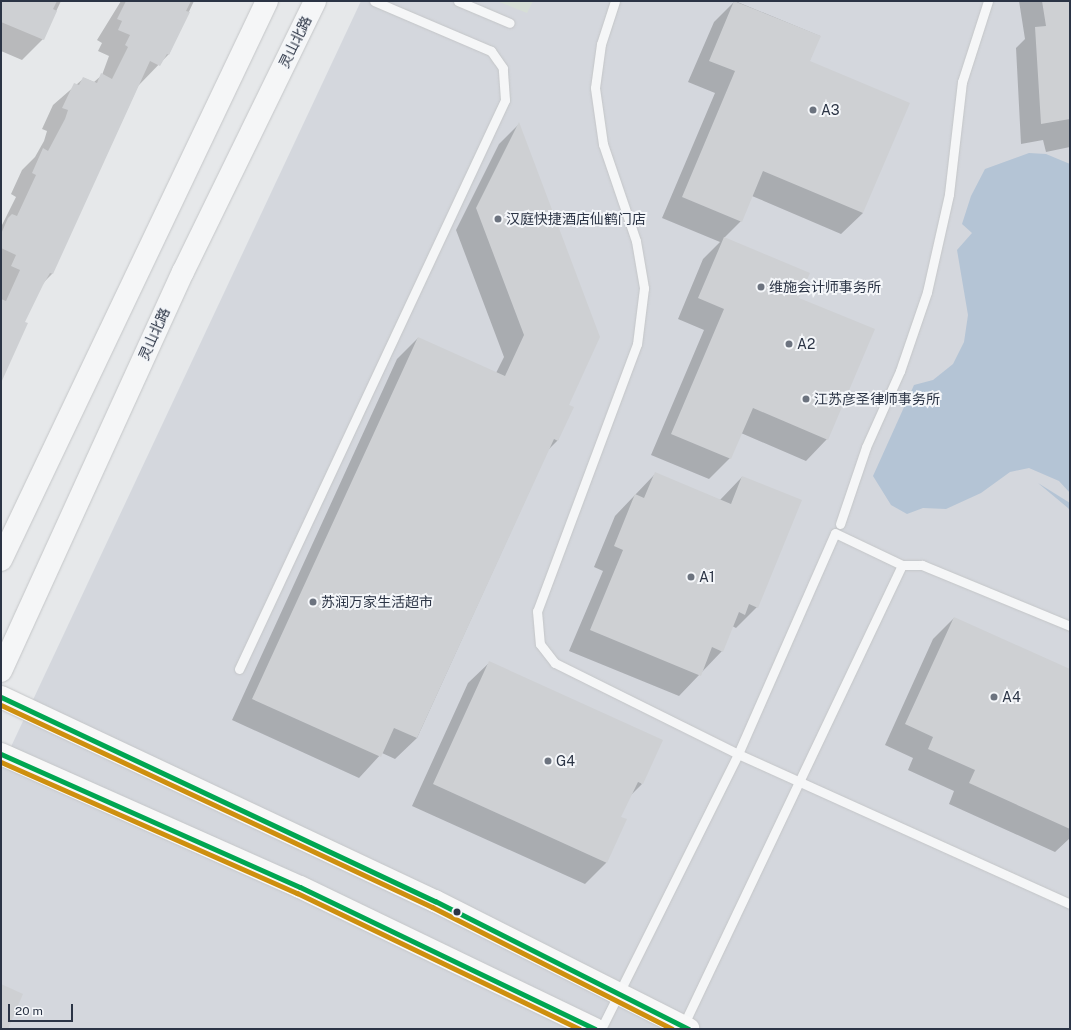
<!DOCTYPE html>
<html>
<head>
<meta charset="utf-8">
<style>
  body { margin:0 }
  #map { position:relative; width:1071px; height:1030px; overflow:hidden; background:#e6e8ea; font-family:"Public Sans","Noto Sans SC",sans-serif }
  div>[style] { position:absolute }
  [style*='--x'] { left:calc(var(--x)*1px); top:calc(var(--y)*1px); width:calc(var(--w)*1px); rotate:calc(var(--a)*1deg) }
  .built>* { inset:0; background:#d4d7dd }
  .green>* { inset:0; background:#d6ded6 }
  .water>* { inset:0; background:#b4c4d5 }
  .shadow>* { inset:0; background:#0003 }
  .building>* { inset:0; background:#ced0d3 }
  .roads { filter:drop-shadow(0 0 1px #c4c6c8) drop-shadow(0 0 1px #c4c6c8) }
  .service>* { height:9px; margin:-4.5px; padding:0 4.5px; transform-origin:4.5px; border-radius:4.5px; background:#f5f6f7 }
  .tertiary>* { height:22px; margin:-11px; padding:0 11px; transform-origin:11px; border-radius:11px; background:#f5f6f7 }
  .secondary>* { height:22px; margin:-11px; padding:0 11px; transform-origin:11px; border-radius:11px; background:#f8f8f8 }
  .bus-1>* { height:5px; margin:-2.5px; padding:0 2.5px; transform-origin:2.5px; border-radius:2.5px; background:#00a651 }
  .bus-2>* { height:5px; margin:-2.5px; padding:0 2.5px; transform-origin:2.5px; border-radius:2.5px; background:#ce8f0e }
  .dots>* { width:11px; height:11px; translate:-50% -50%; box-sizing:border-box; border:2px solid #f4f6f9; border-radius:50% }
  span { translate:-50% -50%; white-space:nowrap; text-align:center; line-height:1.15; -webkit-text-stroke:4px #f4f6f9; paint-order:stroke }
  .street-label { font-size:14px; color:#2b3445 }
  .poi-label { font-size:14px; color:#2b3445 }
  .left { translate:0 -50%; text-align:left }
  .frame { position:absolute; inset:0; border:2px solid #2b3445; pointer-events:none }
  .scale { position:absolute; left:8px; top:1004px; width:65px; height:18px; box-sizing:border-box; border:2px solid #2b3445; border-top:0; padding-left:5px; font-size:12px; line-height:14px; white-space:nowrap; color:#2b3445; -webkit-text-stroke:3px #f4f6f9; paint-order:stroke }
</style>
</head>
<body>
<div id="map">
  <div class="built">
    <div style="clip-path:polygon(361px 1px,1070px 1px,1070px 1029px,1px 1029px,1px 768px)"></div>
  </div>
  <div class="green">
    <div style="clip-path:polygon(497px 1px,533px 1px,527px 13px)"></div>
  </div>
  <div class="water">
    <div style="clip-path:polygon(1029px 153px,1046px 154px,1070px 164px,1070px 493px,1059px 481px,1029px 468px,1010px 472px,981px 493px,946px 509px,923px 508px,907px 514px,891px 505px,873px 476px,914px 385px,933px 380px,953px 364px,964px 342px,968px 315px,957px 250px,972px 233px,962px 224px,971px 196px,985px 169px)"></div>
    <div style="clip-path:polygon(1038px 483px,1070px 503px,1070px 511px,1068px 508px)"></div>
  </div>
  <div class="shadow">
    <div style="clip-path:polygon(1px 1px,61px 1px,43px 39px,22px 60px,1px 51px)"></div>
    <div style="clip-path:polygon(121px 1px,194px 1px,169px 54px,138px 86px,52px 274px,42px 284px,24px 322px,1px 378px,1px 227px,16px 197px,11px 194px,22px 170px,35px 157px,44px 141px,47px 131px,42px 129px,53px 105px,84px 78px,94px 82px,102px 75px,109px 56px,98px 51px,102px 43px,97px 40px)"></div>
    <div style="clip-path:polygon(735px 1px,820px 36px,809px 62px,863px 213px,841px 234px,752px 196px,741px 221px,724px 238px,798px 299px,827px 439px,806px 461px,741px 433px,730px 458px,709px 479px,651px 455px,704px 330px,678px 319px,703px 259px,720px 242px,662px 218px,715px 93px,688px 82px,714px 22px)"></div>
    <div style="clip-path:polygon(1019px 1px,1070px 1px,1070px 147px,1046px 152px,1043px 140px,1021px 144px,1016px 48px,1025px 39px)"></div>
    <div style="clip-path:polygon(519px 124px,568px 405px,558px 440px,548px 450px,417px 738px,395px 759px,382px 753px,359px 778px,232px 720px,397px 359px,418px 338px,496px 373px,504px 357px,456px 230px,499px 144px)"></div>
    <div style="clip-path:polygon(655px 474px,720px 500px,742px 477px,757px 607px,736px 628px,732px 626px,722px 651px,679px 696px,569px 651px,603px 571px,594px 567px,615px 516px)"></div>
    <div style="clip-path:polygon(954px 618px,1070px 670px,1070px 838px,1055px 852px,949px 804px,954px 791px,908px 770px,913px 758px,885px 745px,933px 639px)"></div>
    <div style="clip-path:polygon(490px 662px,642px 784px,630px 796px,620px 817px,625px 820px,606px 863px,585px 884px,412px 806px,468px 683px)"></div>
  </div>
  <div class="building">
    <div style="clip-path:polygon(1px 1px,57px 1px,53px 9px,57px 11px,44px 40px,1px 22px)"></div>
    <div style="clip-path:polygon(126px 1px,191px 1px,186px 11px,190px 12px,169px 55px,167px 54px,160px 66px,150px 61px,53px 274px,50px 273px,43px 285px,25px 322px,28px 323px,1px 383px,1px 299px,6px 301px,20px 270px,11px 266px,16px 255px,1px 248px,1px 234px,8px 218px,12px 214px,17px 216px,36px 175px,32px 173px,43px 148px,48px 151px,65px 119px,68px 110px,62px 108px,74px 83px,79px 85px,83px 77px,97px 83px,101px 73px,112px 79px,128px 47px,125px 45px,130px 35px,118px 30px,122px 21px,117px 19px)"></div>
    <div style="clip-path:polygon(734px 1px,821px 36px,810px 61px,910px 103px,863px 213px,763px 171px,742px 222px,682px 197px,735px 71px,709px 61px)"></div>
    <div style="clip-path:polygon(1042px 1px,1070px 1px,1070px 119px,1041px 124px,1035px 27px,1046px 26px)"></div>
    <div style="clip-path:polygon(519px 122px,600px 337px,569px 405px,574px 407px,558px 441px,554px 439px,417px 738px,394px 728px,381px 757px,252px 699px,418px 337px,505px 376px,524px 335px,476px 208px)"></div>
    <div style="clip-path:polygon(724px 237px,810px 273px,799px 298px,875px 329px,828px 440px,753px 408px,731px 459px,671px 434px,724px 309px,698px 298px)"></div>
    <div style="clip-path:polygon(655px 472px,731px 504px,742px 476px,802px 500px,758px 608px,749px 604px,745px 615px,739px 612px,723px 652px,712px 647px,701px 676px,590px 630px,623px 550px,614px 546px,635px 494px,644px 498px)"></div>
    <div style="clip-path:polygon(954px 617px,1070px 669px,1070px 829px,969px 783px,975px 770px,928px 749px,933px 737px,905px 724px)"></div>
    <div style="clip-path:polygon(489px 661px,663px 740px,643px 784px,638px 782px,621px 817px,627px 819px,607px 863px,433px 784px)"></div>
    <div style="clip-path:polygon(1px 984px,23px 994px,8px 1029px,1px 1029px)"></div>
  </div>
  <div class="roads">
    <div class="service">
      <div style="--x:458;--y:1;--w:56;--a:22.9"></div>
      <div style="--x:615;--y:1;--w:45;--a:108"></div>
      <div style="--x:601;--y:44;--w:44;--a:97.8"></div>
      <div style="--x:595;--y:88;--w:57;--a:81.9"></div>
      <div style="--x:603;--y:144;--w:102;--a:71.2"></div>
      <div style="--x:636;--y:241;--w:48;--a:80.3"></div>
      <div style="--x:644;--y:288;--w:56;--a:97.1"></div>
      <div style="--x:637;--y:344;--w:285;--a:110.5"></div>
      <div style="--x:537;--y:611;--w:33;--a:85"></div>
      <div style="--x:540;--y:644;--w:24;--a:52"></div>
      <div style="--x:555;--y:663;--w:204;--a:26.4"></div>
      <div style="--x:738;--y:754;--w:364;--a:24.3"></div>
      <div style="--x:840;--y:524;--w:81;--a:-71.3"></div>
      <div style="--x:866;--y:447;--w:83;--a:-65.9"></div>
      <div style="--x:900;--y:371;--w:83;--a:-71.1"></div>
      <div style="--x:927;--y:292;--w:100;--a:-77.3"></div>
      <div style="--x:949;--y:194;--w:113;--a:-83.4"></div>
      <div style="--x:962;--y:82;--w:85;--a:-72.2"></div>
      <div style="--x:239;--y:669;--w:628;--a:-64.94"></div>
      <div style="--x:505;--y:100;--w:32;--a:-94"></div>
      <div style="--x:503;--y:68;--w:21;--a:-125"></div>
      <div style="--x:491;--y:51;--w:127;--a:-156.9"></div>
      <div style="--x:683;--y:1026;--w:510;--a:-64.59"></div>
      <div style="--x:601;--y:1029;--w:307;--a:-63.5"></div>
      <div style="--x:738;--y:754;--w:241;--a:-66.3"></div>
      <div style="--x:835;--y:533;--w:74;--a:25.5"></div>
      <div style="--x:902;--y:565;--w:20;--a:0"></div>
      <div style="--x:922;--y:565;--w:160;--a:22.4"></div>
    </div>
    <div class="tertiary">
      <div style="--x:1;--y:560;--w:619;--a:-64.55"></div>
      <div style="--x:1;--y:671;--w:439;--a:-65.5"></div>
      <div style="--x:183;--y:272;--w:301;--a:-64"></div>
    </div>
    <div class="secondary">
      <div style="--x:1;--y:697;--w:480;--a:25.2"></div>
      <div style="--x:435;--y:901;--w:284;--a:26.8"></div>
      <div style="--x:1;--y:754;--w:327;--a:24"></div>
      <div style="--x:300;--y:887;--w:327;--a:25.7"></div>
    </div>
  </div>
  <div class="bus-1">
    <div style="--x:1;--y:697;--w:480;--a:25.2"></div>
    <div style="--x:435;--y:901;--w:284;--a:26.8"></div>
    <div style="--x:1;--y:754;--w:327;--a:24"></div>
    <div style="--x:300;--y:887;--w:327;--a:25.7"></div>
  </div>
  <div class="bus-2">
    <div style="--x:1;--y:705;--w:476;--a:25.1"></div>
    <div style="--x:432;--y:907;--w:269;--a:26.9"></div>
    <div style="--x:1;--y:762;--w:324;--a:23.9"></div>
    <div style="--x:297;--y:893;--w:313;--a:25.7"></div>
  </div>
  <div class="dots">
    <div style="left:813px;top:110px;background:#6c737f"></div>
    <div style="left:498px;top:219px;background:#6c737f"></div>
    <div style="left:761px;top:287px;background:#6c737f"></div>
    <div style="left:789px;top:344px;background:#6c737f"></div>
    <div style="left:806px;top:399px;background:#6c737f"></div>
    <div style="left:691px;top:577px;background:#6c737f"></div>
    <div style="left:313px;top:602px;background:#6c737f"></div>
    <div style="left:994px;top:697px;background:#6c737f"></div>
    <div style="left:548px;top:761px;background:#6c737f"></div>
    <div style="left:457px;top:912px;background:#2b3445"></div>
  </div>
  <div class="street-label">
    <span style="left:295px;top:42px;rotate:-64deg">灵山北路</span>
    <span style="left:154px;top:334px;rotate:-66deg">灵山北路</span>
  </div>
  <div class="poi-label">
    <span class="left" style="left:821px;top:110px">A3</span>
    <span class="left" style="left:506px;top:219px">汉庭快捷酒店仙鹤门店</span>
    <span class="left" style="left:769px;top:287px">维施会计师事务所</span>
    <span class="left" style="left:797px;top:344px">A2</span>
    <span class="left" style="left:814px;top:399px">江苏彦圣律师事务所</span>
    <span class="left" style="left:699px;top:577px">A1</span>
    <span class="left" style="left:321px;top:602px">苏润万家生活超市</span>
    <span class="left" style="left:1002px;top:697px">A4</span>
    <span class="left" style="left:556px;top:761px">G4</span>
  </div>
  <div class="frame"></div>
  <div class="scale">20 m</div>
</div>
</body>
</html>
